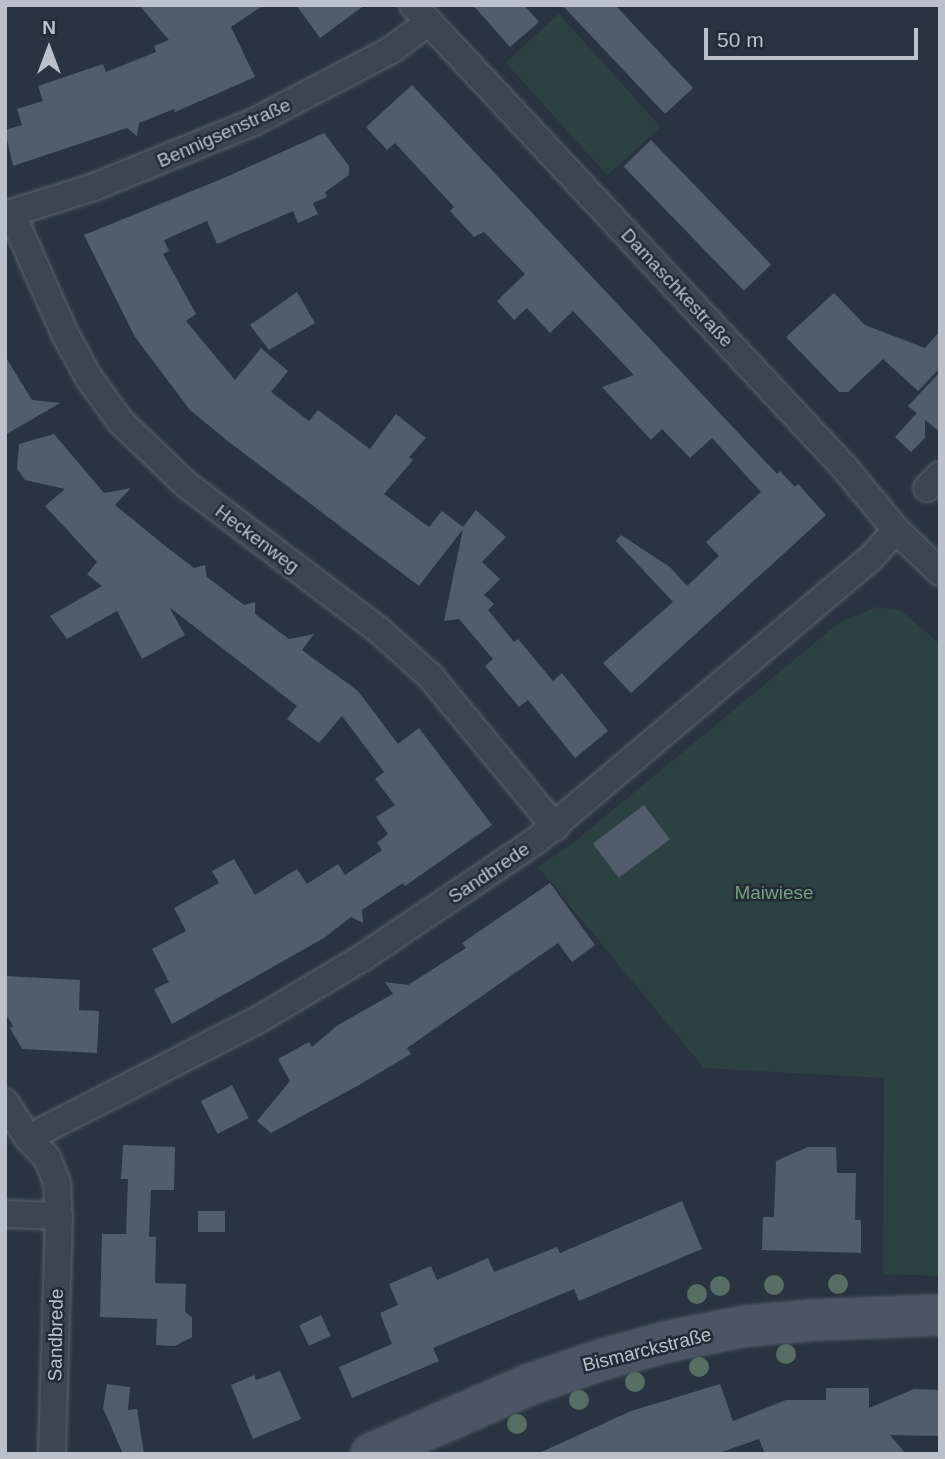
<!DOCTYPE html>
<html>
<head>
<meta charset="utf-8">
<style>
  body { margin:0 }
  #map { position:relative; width:945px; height:1459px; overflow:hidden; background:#293440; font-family:Arial,sans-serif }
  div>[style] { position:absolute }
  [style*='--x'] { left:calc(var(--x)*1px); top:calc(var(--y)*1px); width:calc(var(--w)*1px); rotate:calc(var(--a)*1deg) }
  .green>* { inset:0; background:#2c4242; transform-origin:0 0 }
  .building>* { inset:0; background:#525d6b; transform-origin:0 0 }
  .roads { filter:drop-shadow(0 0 2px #5b646e) drop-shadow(0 0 2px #5b646e) }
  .minor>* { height:26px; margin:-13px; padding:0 13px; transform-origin:13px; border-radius:13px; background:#3d4650 }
  .secondary>* { height:38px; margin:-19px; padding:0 19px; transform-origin:19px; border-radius:19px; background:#4b5563 }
  .trees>* { width:20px; height:20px; margin:-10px; border-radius:50%; background:#566e64 }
  span { translate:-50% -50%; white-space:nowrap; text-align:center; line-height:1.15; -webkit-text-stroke:5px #222b36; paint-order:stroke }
  .street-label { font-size:19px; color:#bac1ca }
  .park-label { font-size:19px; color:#7a9e81 }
  .frame { position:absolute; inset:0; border:7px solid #bac1ca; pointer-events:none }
  .north { position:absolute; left:14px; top:14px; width:70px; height:70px; -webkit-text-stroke:5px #222b36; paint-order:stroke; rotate:0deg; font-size:19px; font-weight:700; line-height:28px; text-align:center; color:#bac1ca }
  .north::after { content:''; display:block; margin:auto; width:24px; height:32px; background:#bac1ca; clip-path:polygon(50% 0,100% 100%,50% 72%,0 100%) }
  .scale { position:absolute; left:704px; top:28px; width:214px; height:32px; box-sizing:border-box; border:4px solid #bac1ca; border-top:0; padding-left:9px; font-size:21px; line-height:24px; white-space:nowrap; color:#bac1ca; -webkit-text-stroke:5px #222b36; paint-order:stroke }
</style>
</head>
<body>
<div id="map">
  <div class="green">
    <div style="left:559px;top:14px;width:152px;height:72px;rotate:48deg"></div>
    <div style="clip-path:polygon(877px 607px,900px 610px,940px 644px,940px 1276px,883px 1274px,884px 1078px,704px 1068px,538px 867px,573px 843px,840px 622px)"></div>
  </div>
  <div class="building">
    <div style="clip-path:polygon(139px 5px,264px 5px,231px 27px,255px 77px,175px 112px,174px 109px,139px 123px,137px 136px,127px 128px,13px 166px,5px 130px,22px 125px,17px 109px,43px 101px,38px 86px,103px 64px,106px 72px,156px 52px,154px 46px,169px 40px)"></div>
    <div style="clip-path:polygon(296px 5px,365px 5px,320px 38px)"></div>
    <div style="clip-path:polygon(473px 5px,524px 5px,539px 22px,510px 47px)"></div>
    <div style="clip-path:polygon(562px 5px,615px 5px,693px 88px,665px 114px)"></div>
    <div style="clip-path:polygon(412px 85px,777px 474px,780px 471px,795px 487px,798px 484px,826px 515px,631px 693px,603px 663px,673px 602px,616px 541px,621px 535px,670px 567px,687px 586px,719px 556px,706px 542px,761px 492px,712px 438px,690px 458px,662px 429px,651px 440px,602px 387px,634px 375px,573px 311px,550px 333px,527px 308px,514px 320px,497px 301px,525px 274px,484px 232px,474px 237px,450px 211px,454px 207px,395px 143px,387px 150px,366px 127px)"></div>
    <div style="clip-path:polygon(324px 133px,349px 166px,349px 175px,325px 192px,327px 197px,313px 203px,318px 214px,298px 223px,293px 211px,217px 244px,207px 221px,164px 240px,169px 251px,163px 254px,196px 314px,186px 321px,235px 380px,261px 348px,288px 371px,271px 392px,309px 421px,318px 410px,370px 449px,396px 414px,426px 438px,409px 457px,413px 460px,384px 494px,429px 527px,442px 511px,463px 527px,476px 510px,506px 537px,482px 562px,500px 579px,484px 595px,494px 604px,488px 610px,514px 642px,518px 639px,553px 681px,562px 673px,608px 731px,575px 758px,528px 700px,519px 707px,485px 666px,493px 659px,459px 619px,444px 621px,463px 529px,419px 586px,229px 442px,190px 410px,135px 337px,84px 235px,224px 178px)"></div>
    <div style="left:651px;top:140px;width:173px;height:38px;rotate:46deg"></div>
    <div style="clip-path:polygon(297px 292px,315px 323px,269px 350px,250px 325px)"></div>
    <div style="clip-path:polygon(834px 293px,865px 325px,925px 348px,940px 331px,940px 368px,918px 391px,883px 359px,848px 392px,839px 392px,786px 337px)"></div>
    <div style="clip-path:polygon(5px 356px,32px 400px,60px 403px,5px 435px)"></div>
    <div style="clip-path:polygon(940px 372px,940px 432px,925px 420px,925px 438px,911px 452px,895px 437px,917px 413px,908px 406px)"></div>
    <div style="clip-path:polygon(54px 434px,104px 493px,131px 488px,115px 505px,169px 549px,194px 568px,205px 565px,207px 577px,244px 605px,255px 602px,255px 614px,289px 639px,314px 634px,302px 650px,358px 691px,398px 744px,419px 728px,492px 825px,405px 886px,403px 883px,362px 910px,363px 923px,351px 917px,324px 938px,172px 1024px,154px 989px,169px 982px,152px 949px,186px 931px,174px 908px,219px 883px,212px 871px,234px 859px,255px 895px,297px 869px,307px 884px,338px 864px,345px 875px,382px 850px,377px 843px,388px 834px,376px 817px,395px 805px,375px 779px,384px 772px,342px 716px,319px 743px,287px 719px,297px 706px,169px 607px,185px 635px,142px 659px,117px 611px,67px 639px,50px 616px,102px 586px,87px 574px,97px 562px,45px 506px,65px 489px,25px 480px,17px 469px,19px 444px)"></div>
    <div style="left:644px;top:805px;width:43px;height:64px;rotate:53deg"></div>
    <div style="clip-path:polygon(550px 883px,595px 945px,572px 962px,558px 943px,407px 1048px,411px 1054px,359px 1085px,271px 1133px,257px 1121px,290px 1081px,278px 1059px,309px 1042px,312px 1047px,338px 1025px,393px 994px,385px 982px,408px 985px,466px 948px,462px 943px)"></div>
    <div style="clip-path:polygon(5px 976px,80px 980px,79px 1010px,99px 1011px,97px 1053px,22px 1049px,10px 1028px,13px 1026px,5px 1013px)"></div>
    <div style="left:232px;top:1085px;width:37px;height:35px;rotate:63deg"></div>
    <div style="clip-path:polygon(123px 1145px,175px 1147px,174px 1190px,151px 1190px,149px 1237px,156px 1237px,155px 1283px,186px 1284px,185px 1312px,192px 1317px,192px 1337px,175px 1346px,156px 1345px,157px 1319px,100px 1317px,102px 1234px,126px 1234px,128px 1179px,121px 1179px)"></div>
    <div style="clip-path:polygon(808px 1147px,836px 1147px,837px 1173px,856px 1173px,855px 1220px,861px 1220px,861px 1253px,762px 1250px,763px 1217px,774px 1217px,776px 1161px)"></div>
    <div style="clip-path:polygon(682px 1201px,702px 1249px,579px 1301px,574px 1289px,433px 1348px,439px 1361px,352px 1398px,339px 1367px,392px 1344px,380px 1313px,398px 1305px,389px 1284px,431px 1266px,437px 1280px,488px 1258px,494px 1272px,557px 1247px,560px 1253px)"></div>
    <div style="left:198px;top:1211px;width:27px;height:21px"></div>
    <div style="left:321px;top:1315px;width:23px;height:24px;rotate:65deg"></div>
    <div style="clip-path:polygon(280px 1371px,301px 1419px,253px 1439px,231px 1385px,254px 1375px,256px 1380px)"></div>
    <div style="clip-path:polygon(107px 1384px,130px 1387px,128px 1410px,137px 1409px,144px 1454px,123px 1454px,103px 1408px)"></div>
    <div style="clip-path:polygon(720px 1384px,733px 1421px,786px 1400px,826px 1400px,826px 1388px,869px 1388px,869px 1408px,914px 1389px,940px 1390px,940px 1436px,890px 1435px,906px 1454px,765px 1454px,759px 1439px,716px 1454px,537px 1454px,631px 1411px)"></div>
  </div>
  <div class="roads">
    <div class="minor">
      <div style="--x:413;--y:5;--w:633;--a:46.98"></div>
      <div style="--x:845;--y:468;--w:80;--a:50.6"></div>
      <div style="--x:896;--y:530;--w:61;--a:43.7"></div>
      <div style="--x:12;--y:214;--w:131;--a:66.2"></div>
      <div style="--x:65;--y:334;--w:50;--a:61.4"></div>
      <div style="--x:89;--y:378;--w:54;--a:54"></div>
      <div style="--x:121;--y:422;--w:91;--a:43.7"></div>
      <div style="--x:187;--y:485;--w:242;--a:37.1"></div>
      <div style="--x:380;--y:631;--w:69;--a:42"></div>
      <div style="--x:431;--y:677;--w:195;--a:50.4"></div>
      <div style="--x:5;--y:215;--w:93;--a:-17.5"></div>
      <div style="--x:94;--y:187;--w:173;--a:-22.1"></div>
      <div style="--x:254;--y:122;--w:155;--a:-27.7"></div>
      <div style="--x:391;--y:50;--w:47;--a:-36.4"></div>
      <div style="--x:927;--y:488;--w:18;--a:-45"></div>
      <div style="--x:5;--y:1102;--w:43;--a:57.4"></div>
      <div style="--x:28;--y:1138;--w:28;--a:46"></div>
      <div style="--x:47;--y:1158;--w:27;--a:68"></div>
      <div style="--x:57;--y:1183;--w:33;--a:87"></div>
      <div style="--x:59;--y:1216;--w:238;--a:91.7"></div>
      <div style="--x:28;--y:1138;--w:259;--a:-27.2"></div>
      <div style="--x:258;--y:1020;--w:121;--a:-30.8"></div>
      <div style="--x:362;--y:958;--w:211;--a:-34"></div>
      <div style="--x:537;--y:840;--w:436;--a:-40.2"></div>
      <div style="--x:870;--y:559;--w:39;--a:-48"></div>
      <div style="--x:5;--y:1214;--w:54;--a:2.1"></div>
    </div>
    <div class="secondary">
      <div style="--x:371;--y:1454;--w:171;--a:-23.7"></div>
      <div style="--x:528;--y:1385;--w:80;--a:-18.9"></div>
      <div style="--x:604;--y:1359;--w:68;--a:-15.3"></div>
      <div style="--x:670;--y:1341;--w:77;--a:-11.2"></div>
      <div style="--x:746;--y:1326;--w:69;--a:-5"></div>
      <div style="--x:815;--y:1320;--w:125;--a:-2.3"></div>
    </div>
  </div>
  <div class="trees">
    <div style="left:838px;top:1284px"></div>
    <div style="left:774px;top:1285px"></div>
    <div style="left:720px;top:1286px"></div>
    <div style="left:697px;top:1294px"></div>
    <div style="left:786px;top:1354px"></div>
    <div style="left:699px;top:1367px"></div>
    <div style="left:635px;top:1382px"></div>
    <div style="left:579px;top:1400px"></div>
    <div style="left:517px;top:1424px"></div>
  </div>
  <div class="street-label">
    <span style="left:224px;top:133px;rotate:-24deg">Bennigsenstraße</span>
    <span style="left:677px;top:288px;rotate:47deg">Damaschkestraße</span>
    <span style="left:257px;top:539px;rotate:37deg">Heckenweg</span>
    <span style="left:489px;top:873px;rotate:-34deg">Sandbrede</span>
    <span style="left:56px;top:1335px;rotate:-89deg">Sandbrede</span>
    <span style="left:647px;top:1350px;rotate:-14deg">Bismarckstraße</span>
  </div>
  <div class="park-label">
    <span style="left:774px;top:893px">Maiwiese</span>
  </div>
  <div class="frame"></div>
  <div class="north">N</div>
  <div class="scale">50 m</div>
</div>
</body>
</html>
